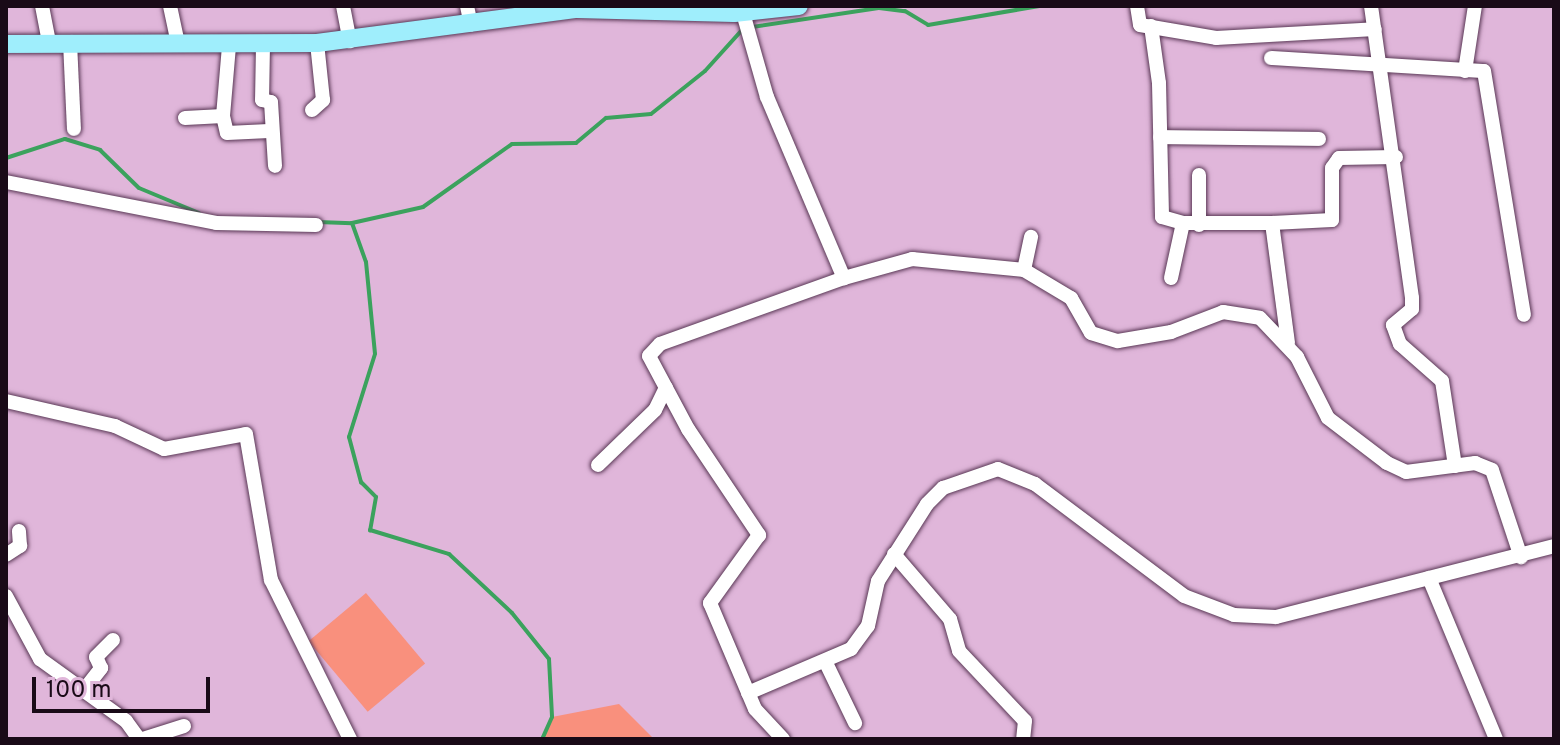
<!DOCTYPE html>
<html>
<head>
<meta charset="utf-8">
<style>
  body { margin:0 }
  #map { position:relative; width:1560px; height:745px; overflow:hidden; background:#e0b6da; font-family:Overpass,sans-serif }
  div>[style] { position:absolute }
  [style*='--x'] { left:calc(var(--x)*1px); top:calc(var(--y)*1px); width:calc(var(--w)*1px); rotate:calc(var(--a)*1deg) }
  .green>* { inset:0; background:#f9907d; transform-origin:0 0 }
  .stream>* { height:4px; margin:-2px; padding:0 2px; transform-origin:2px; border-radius:2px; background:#3ba25d }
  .roads { filter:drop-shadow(0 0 2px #593755) drop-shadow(0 0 2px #593755) }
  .minor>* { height:14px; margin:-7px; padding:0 7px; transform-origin:7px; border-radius:7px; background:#fff }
  .major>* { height:18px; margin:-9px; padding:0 9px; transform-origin:9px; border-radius:9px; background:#9feefc }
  span { translate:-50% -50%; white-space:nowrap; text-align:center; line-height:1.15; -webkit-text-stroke:7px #e0b6da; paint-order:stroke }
  .frame { position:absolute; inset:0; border:8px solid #190a17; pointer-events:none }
  .scale { position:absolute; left:32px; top:677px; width:178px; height:36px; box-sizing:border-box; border:4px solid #190a17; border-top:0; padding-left:10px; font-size:24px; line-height:28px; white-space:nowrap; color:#190a17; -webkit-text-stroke:6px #e0b6da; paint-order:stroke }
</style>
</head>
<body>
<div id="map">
  <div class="green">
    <div style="left:366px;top:593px;width:92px;height:75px;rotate:50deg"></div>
    <div style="clip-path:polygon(619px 704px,654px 739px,542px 739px,552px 717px)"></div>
  </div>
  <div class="stream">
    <div style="--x:752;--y:27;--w:128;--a:-8.5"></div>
    <div style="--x:879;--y:8;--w:26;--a:7"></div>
    <div style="--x:905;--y:11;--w:27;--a:31"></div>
    <div style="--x:928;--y:25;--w:113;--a:-9.7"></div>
    <div style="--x:6;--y:158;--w:62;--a:-17.9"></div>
    <div style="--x:65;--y:139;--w:37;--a:17"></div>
    <div style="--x:100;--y:150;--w:54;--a:44.3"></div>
    <div style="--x:139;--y:188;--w:65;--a:22.6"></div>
    <div style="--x:318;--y:222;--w:34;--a:2"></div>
    <div style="--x:352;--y:223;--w:73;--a:-12.7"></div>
    <div style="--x:423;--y:207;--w:109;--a:-35.3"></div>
    <div style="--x:512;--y:144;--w:64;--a:-0.9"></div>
    <div style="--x:576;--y:143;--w:39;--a:-40"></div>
    <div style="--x:606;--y:118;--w:45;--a:-5.1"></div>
    <div style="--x:651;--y:114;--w:69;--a:-38.5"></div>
    <div style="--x:705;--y:71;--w:57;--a:-47.9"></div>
    <div style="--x:352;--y:223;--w:41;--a:70.3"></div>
    <div style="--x:366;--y:262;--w:92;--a:84.4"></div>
    <div style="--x:375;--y:354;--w:87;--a:107.4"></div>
    <div style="--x:349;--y:437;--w:47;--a:75.1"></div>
    <div style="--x:361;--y:482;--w:21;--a:45"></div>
    <div style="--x:376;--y:497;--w:34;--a:100"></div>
    <div style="--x:370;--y:530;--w:83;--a:16.9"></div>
    <div style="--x:449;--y:554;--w:86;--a:43.1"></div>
    <div style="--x:512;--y:613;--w:59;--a:51.2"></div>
    <div style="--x:549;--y:659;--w:58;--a:87"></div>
    <div style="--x:552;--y:717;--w:24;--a:114"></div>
  </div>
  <div class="roads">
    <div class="minor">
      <div style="--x:42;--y:6;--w:37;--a:79"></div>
      <div style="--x:170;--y:6;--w:39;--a:78"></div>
      <div style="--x:343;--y:6;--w:36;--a:79"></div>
      <div style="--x:467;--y:6;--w:19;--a:78"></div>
      <div style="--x:1137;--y:6;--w:19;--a:81"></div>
      <div style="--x:1140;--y:25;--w:77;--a:9.7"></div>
      <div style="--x:1216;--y:38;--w:159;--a:-3.2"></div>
      <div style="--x:1371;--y:6;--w:295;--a:82"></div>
      <div style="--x:1412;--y:298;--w:11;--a:90"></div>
      <div style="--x:1412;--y:309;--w:25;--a:140"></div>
      <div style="--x:1393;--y:325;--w:20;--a:70"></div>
      <div style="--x:1400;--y:344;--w:56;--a:41.4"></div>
      <div style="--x:1442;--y:381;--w:86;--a:81.3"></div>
      <div style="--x:743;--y:13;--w:87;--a:74.1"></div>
      <div style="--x:767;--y:97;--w:197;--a:67"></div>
      <div style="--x:844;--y:278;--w:195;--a:160.3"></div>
      <div style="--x:660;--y:344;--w:16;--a:133"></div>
      <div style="--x:649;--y:356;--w:83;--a:61.9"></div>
      <div style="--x:688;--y:429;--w:128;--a:56.2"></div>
      <div style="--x:759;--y:535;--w:84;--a:125.8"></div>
      <div style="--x:710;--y:603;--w:115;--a:67"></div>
      <div style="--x:755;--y:709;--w:41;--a:47"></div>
      <div style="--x:1151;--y:26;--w:58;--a:82"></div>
      <div style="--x:1159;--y:83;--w:134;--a:88.7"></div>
      <div style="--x:1162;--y:217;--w:22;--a:16"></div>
      <div style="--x:70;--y:42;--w:87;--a:87.4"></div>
      <div style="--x:263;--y:45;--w:55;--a:91"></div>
      <div style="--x:262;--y:100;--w:9;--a:13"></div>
      <div style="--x:271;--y:102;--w:64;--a:86.4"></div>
      <div style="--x:1271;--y:58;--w:213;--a:3.5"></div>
      <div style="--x:1484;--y:71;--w:247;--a:80.7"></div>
      <div style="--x:1465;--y:71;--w:66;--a:-81.3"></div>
      <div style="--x:312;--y:110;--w:15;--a:-42"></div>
      <div style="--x:323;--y:100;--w:57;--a:-96"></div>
      <div style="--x:223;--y:116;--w:17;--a:77"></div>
      <div style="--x:227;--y:133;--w:42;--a:-2.7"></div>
      <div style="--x:185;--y:118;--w:38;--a:-3"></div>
      <div style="--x:223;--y:116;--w:70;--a:-85.1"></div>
      <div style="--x:1160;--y:137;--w:159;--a:0.7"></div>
      <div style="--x:6;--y:182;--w:214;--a:11"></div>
      <div style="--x:216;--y:223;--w:100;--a:1.1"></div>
      <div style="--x:1272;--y:223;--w:60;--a:-2.9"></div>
      <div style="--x:1332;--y:220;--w:52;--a:-90"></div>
      <div style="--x:1332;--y:168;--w:12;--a:-55"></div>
      <div style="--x:1339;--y:158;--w:57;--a:-1"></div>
      <div style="--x:1199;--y:225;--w:50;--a:-90"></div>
      <div style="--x:1024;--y:270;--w:34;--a:-78"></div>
      <div style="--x:844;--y:278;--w:71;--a:-15.6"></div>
      <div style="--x:912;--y:259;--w:113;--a:5.6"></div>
      <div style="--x:1024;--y:270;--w:55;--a:30.8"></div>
      <div style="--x:1071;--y:298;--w:40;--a:60.3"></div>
      <div style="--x:1091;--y:333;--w:28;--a:17"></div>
      <div style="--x:1118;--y:341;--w:54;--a:-9.6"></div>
      <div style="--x:1171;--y:332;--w:56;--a:-21"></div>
      <div style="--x:1223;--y:312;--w:37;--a:9"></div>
      <div style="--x:1260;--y:318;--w:54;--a:46.5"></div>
      <div style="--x:1297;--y:357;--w:68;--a:63.1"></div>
      <div style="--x:1328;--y:418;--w:74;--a:37.3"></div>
      <div style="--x:1387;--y:463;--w:21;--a:25"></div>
      <div style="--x:1406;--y:472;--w:70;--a:-7.4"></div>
      <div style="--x:1475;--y:463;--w:18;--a:22"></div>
      <div style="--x:1492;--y:470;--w:92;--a:71.6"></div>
      <div style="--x:1171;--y:278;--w:56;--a:-77.7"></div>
      <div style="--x:1183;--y:223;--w:89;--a:0"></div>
      <div style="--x:1272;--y:223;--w:121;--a:82.4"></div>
      <div style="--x:6;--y:401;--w:112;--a:12.9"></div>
      <div style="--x:115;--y:426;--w:54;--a:25.1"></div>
      <div style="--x:164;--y:449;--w:83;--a:-10.4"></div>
      <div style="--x:246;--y:434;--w:148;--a:80.3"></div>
      <div style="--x:271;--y:580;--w:178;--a:63.6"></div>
      <div style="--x:598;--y:465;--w:79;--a:-44"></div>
      <div style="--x:655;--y:410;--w:25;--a:-64"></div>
      <div style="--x:894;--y:554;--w:86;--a:49.3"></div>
      <div style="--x:950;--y:619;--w:33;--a:74"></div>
      <div style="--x:959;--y:651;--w:96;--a:46.7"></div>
      <div style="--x:1025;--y:721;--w:18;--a:96"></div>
      <div style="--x:6;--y:555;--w:17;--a:-33"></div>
      <div style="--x:20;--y:546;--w:15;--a:-94"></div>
      <div style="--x:1429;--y:578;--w:174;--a:67.4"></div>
      <div style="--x:6;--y:596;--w:72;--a:61.6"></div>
      <div style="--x:40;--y:659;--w:106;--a:35.8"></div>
      <div style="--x:126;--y:721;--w:22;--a:54"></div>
      <div style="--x:826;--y:663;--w:67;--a:64.2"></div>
      <div style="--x:84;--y:690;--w:28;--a:-52"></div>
      <div style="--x:101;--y:668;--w:12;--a:-114"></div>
      <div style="--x:96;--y:657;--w:24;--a:-45"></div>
      <div style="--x:748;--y:693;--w:112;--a:-23.1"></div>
      <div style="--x:851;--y:649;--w:29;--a:-54"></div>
      <div style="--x:868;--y:626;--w:46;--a:-77.5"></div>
      <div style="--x:878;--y:581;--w:91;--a:-57.5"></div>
      <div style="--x:927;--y:504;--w:23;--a:-45"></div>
      <div style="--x:943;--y:488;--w:58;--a:-19.1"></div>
      <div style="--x:998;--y:469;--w:40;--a:22"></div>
      <div style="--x:1035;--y:484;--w:186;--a:36.9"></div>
      <div style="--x:1184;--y:596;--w:53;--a:20.8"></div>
      <div style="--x:1234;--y:615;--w:42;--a:2.7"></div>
      <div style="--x:1276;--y:617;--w:287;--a:-14.3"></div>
      <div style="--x:143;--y:739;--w:43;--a:-17.6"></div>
    </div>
    <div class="major">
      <div style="--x:6;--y:44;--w:311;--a:-0.2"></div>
      <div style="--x:317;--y:43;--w:262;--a:-7.5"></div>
      <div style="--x:577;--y:9;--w:157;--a:1.5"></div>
      <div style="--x:734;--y:13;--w:65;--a:-6.1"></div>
    </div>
  </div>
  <div class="frame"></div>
  <div class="scale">100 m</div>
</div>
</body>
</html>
